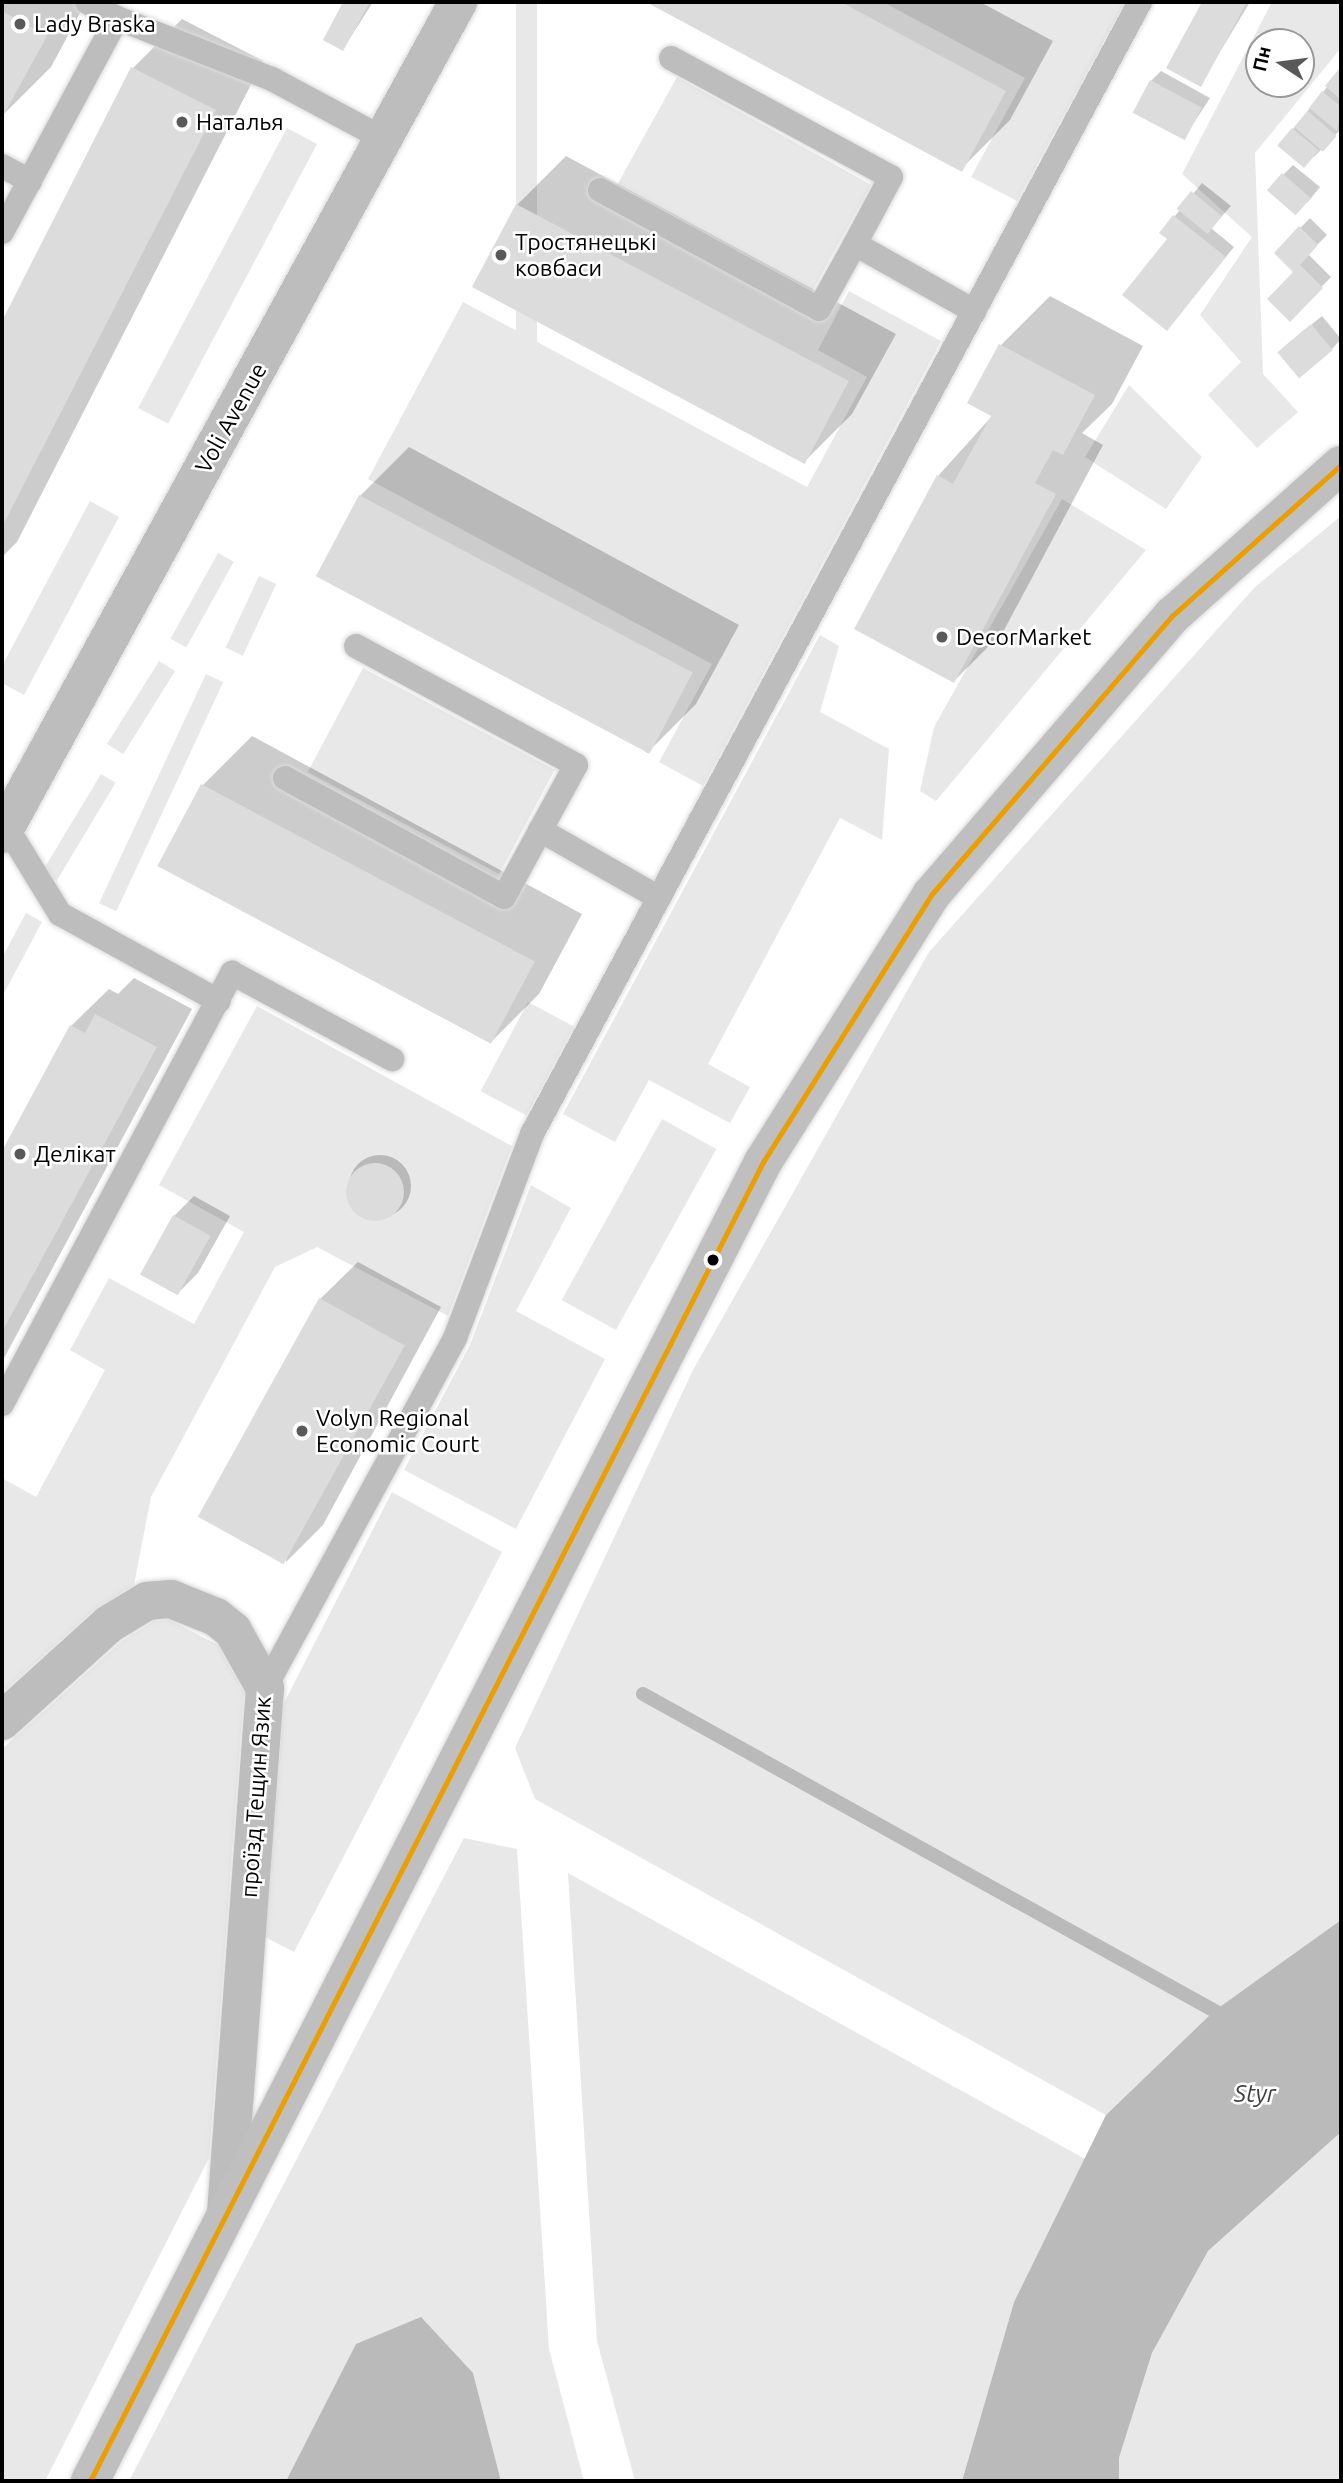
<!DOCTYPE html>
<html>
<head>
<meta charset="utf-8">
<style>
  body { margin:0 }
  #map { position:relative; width:1343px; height:2483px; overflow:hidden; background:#fff; font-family:Ubuntu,sans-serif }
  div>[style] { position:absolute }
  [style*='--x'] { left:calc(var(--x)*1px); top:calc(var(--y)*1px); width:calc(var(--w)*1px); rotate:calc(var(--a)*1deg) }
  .green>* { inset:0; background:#e8e8e8; transform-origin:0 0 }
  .water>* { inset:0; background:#bababa }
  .shadow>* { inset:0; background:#0003 }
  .round { border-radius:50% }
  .stream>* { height:14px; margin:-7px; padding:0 7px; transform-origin:7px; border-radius:7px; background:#bababa }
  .building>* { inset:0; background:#dcdcdc; transform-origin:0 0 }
  .roads { filter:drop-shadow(0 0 2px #dbdbdb) drop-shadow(0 0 2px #dbdbdb) }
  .lane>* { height:24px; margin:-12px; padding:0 12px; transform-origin:12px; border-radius:12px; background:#bdbdbd }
  .street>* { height:38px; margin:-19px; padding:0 19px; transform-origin:19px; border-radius:19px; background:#bdbdbd }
  .secondary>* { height:38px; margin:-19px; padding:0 19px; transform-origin:19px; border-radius:19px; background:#bfbfbf }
  .primary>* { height:38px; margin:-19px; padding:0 19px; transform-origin:19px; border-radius:19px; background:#bdbdbd }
  .bus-1>* { height:5px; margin:-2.5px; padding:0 2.5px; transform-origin:2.5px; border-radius:2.5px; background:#eb9e00 }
  .dots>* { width:19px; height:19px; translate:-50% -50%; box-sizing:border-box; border:4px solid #fff; border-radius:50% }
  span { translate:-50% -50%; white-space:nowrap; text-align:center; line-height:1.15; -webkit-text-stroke:5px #fff; paint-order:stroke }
  .poi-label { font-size:23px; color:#000 }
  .left { translate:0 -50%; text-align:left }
  .street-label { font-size:23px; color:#000 }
  .water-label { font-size:24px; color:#3e3e3e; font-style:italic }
  .frame { position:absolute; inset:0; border:4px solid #000; pointer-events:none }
  .north { position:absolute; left:1245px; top:28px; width:70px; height:70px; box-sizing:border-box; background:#fff; border:2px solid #999; border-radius:50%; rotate:283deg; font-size:19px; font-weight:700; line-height:28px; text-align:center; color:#000 }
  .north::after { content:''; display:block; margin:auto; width:24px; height:32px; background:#595959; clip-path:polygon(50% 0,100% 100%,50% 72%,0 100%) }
</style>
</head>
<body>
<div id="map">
  <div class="green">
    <div style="left:516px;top:2px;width:21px;height:521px"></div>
    <div style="clip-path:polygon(883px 2px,1125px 2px,1017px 201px,971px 177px,1025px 78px)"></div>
    <div style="clip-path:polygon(evenodd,1272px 2px,1341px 2px,1341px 48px,1255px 153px,1263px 374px,1298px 412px,1257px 448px,1208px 395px,1241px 362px,1200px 315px,1252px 237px,1182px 174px,1272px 2px,1259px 42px,1301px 42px,1301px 84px,1259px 84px,1259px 42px)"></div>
    <div style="left:677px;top:77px;width:222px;height:123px;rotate:29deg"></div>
    <div style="left:287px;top:128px;width:34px;height:317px;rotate:28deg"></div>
    <div style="clip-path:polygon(849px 291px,941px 341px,703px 786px,659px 762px,712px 664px,368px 479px,463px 302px,807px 487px,867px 377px,818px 350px)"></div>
    <div style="clip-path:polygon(1129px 385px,1202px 457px,1166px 509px,1085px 457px)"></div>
    <div style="clip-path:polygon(1062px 499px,1146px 550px,936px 801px,920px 791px,934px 727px)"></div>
    <div style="clip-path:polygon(90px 501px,119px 517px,24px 695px,2px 683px,2px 666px)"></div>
    <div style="clip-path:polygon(1341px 516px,1341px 1920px,1214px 2011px,1106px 2115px,535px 1799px,515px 1748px,693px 1370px,929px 952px,1255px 587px)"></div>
    <div style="left:218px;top:553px;width:18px;height:98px;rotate:29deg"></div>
    <div style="left:259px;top:576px;width:19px;height:79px;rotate:25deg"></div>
    <div style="clip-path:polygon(820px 635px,839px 646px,820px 712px,889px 749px,882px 840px,840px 818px,708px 1064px,750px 1087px,730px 1123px,649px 1080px,615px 1142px,563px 1114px)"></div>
    <div style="left:159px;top:661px;width:19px;height:98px;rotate:32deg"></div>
    <div style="left:363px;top:668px;width:217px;height:118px;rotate:28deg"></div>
    <div style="left:206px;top:674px;width:19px;height:253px;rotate:25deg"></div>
    <div style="left:101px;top:774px;width:17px;height:115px;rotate:31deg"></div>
    <div style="clip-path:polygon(26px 913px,42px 922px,2px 997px,2px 958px)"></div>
    <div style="left:528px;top:1002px;width:52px;height:101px;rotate:28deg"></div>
    <div style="clip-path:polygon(257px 1006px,512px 1146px,448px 1316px,317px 1247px,275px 1267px,151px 1497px,134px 1585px,96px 1608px,2px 1693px,2px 1478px,36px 1497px,105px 1370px,70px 1350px,109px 1278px,194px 1324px,244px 1232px,159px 1185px)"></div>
    <div style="left:662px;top:1119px;width:62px;height:207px;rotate:29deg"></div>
    <div style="clip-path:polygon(531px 1185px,571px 1208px,516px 1311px,605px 1359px,516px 1529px,404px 1470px,470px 1345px)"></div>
    <div style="clip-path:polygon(392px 1492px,502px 1552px,294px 1952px,265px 1937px,284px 1703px)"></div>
    <div style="clip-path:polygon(170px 1620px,218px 1645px,244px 1692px,209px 2158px,45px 2481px,2px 2481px,2px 1749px,122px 1641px,154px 1621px)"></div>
    <div style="clip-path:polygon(464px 1838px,517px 1849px,549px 2349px,584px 2481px,501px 2481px,473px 2373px,356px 2345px,286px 2481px,129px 2481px)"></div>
    <div style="clip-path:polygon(568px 1873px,1085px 2159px,1014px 2302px,962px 2481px,635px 2481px,597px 2341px)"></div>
    <div style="clip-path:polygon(1341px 2132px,1341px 2481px,1119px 2481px,1119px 2458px,1152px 2353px,1208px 2251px)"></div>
  </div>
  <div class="water">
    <div style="clip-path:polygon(1341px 1920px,1341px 2132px,1208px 2251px,1152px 2353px,1119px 2458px,1119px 2481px,962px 2481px,1014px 2302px,1106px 2115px,1214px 2011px)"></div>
    <div style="clip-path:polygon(421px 2317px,473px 2373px,501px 2481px,286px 2481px,356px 2344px)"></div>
  </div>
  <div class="shadow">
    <div style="clip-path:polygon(2px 2px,86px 2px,51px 67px,2px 116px)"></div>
    <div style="clip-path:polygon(345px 2px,373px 2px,343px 49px,325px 39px)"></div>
    <div style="clip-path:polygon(650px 2px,980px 2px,1053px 41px,1010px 120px,961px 169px)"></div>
    <div style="clip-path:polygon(1204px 2px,1250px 2px,1200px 85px,1169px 68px)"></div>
    <div style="clip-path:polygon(182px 19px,263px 61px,17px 542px,2px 557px,2px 324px,133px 68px)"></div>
    <div style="clip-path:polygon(1341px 70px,1341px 129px,1314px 157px,1293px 129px)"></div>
    <div style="clip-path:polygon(1161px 71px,1210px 98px,1184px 138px,1151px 81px)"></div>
    <div style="clip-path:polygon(566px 156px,896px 334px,852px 414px,803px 463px,517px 205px)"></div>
    <div style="clip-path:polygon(1293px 165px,1320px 187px,1307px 203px,1283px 175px)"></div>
    <div style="clip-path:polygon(1202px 183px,1231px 206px,1211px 228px,1234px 247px,1167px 329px,1174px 217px)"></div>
    <div style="clip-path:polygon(1310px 218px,1327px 235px,1308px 254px,1331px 277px,1290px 319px,1296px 272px,1276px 253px)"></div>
    <div style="clip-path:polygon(1050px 296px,1143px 346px,1112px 404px,1082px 433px,1103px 445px,1003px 632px,954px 681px,938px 476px,993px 415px,969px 403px,1001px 345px)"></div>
    <div style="clip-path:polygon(1322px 316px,1341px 339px,1332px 349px,1289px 343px)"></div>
    <div style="clip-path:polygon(409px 447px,739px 625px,696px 704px,647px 753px,360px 496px)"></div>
    <div style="clip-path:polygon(252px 736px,582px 914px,539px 994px,490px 1043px,160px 865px,203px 785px)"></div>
    <div style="clip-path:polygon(134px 978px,192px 1009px,2px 1362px,2px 1155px,71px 1026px,109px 989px,118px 994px)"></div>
    <div class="round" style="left:349px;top:1155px;width:62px;height:62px"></div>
    <div style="clip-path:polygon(194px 1196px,230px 1216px,198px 1273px,178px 1293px,174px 1216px)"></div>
    <div style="clip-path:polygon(358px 1262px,441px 1307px,323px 1525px,286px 1562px,320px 1299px)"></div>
  </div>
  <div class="stream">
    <div style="--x:643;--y:1694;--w:670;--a:29.01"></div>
  </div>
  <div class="building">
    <div style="clip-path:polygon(343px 2px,370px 2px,343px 51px,323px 40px)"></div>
    <div style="clip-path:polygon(646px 2px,841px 2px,1006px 91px,962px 172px)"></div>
    <div style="clip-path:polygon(1202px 2px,1247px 2px,1201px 87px,1166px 68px)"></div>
    <div style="clip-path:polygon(2px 11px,47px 36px,2px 118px)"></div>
    <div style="clip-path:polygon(131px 67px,216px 110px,2px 527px,2px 321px)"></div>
    <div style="clip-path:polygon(1339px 69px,1341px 71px,1341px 100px,1325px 86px)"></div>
    <div style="left:1150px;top:80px;width:59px;height:37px;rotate:28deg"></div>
    <div style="clip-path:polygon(1322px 91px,1341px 107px,1337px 131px,1309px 108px)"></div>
    <div style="left:1308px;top:111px;width:38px;height:21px;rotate:41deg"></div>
    <div style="left:1292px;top:128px;width:35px;height:23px;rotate:40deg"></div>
    <div style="left:1282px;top:173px;width:38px;height:23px;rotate:41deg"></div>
    <div style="left:1191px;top:191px;width:40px;height:23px;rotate:39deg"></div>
    <div style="left:516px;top:204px;width:377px;height:94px;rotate:28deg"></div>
    <div style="clip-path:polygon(1173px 215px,1226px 257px,1167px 331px,1122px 295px,1167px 239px,1159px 233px)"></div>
    <div style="clip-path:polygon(1299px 226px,1318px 245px,1300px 265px,1323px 288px,1290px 322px,1267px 299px,1293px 272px,1274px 253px)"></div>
    <div style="left:1311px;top:324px;width:34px;height:44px;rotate:50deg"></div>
    <div style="clip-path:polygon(999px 344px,1095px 395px,1063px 455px,1053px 450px,1035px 483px,1056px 494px,954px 683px,854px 629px,937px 475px,953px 484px,991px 416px,967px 403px)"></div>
    <div style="left:359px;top:495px;width:378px;height:92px;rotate:28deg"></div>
    <div style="left:201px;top:784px;width:378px;height:93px;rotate:28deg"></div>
    <div style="clip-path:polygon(95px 1014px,157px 1047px,2px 1332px,2px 1151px,70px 1025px,85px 1033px)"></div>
    <div class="round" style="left:346px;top:1163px;width:58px;height:58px"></div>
    <div style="left:173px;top:1215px;width:43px;height:68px;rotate:29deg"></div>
    <div style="left:319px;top:1298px;width:98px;height:250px;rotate:29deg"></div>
  </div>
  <div class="roads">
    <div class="lane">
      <div style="--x:87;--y:2;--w:34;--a:28"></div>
      <div style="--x:2;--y:166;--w:32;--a:28"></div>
      <div style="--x:600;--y:190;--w:249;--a:28.5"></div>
      <div style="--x:819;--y:309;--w:74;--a:-61"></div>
      <div style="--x:855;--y:244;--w:76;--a:-61.8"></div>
      <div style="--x:891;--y:177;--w:250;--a:-151.6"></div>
      <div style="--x:2;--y:232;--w:243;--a:-61.7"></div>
      <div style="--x:117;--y:18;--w:167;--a:21.5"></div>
      <div style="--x:272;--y:79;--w:127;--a:28.2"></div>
      <div style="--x:855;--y:244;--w:137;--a:29.4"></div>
      <div style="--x:285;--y:778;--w:249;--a:28.5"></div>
      <div style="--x:504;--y:897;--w:150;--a:-61.4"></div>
      <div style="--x:576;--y:765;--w:250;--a:-151.6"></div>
      <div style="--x:6;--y:826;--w:103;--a:58.5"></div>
      <div style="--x:60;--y:914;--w:181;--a:28.7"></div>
      <div style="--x:540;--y:830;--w:137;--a:29.7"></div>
      <div style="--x:2;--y:1404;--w:489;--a:-61.9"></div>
      <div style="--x:232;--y:973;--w:182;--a:28.3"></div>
      <div style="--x:265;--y:1688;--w:398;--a:-61.5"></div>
      <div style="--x:455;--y:1338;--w:218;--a:-69.3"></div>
      <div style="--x:532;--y:1134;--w:1285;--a:-61.76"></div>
    </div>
    <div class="street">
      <div style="--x:2;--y:1721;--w:144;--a:-42.2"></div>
      <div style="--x:109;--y:1624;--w:44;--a:-31.2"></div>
      <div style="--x:147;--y:1601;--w:24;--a:-5"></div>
      <div style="--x:171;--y:1599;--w:48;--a:21.8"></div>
      <div style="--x:216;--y:1617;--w:22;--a:39"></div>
      <div style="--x:233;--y:1631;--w:65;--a:60.7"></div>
      <div style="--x:265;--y:1688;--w:526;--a:94.25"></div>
    </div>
    <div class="secondary">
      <div style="--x:90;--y:2481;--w:1481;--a:-62.97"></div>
      <div style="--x:763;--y:1162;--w:315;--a:-57.8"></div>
      <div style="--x:931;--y:895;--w:370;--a:-49.2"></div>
      <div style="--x:1173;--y:615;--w:225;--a:-41.8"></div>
    </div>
    <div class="primary">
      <div style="--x:2;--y:834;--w:949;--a:-61.27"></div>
    </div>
  </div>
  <div class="bus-1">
    <div style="--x:90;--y:2481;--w:1481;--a:-62.97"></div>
    <div style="--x:763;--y:1162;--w:315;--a:-57.8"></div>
    <div style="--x:931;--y:895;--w:370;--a:-49.2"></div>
    <div style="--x:1173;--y:615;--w:225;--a:-41.8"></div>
  </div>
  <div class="dots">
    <div style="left:20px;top:24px;background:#595959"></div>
    <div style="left:182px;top:122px;background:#595959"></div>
    <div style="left:501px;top:255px;background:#595959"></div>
    <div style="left:942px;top:637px;background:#595959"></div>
    <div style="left:20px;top:1154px;background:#595959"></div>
    <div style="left:713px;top:1260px;background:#000"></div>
    <div style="left:302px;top:1431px;background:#595959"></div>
  </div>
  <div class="poi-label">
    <span class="left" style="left:34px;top:24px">Lady Braska</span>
    <span class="left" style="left:196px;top:122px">Наталья</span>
    <span class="left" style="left:515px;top:255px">Тростянецькі<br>ковбаси</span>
    <span class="left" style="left:956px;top:637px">DecorMarket</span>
    <span class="left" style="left:34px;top:1154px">Делікат</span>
    <span class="left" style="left:316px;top:1431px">Volyn Regional<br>Economic Court</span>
  </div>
  <div class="street-label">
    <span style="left:231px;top:418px;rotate:-61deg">Voli Avenue</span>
    <span style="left:256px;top:1797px;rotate:-86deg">проїзд Тещин Язик</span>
  </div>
  <div class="water-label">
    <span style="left:1255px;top:2094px">Styr</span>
  </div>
  <div class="frame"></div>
  <div class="north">Пн</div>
</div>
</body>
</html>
